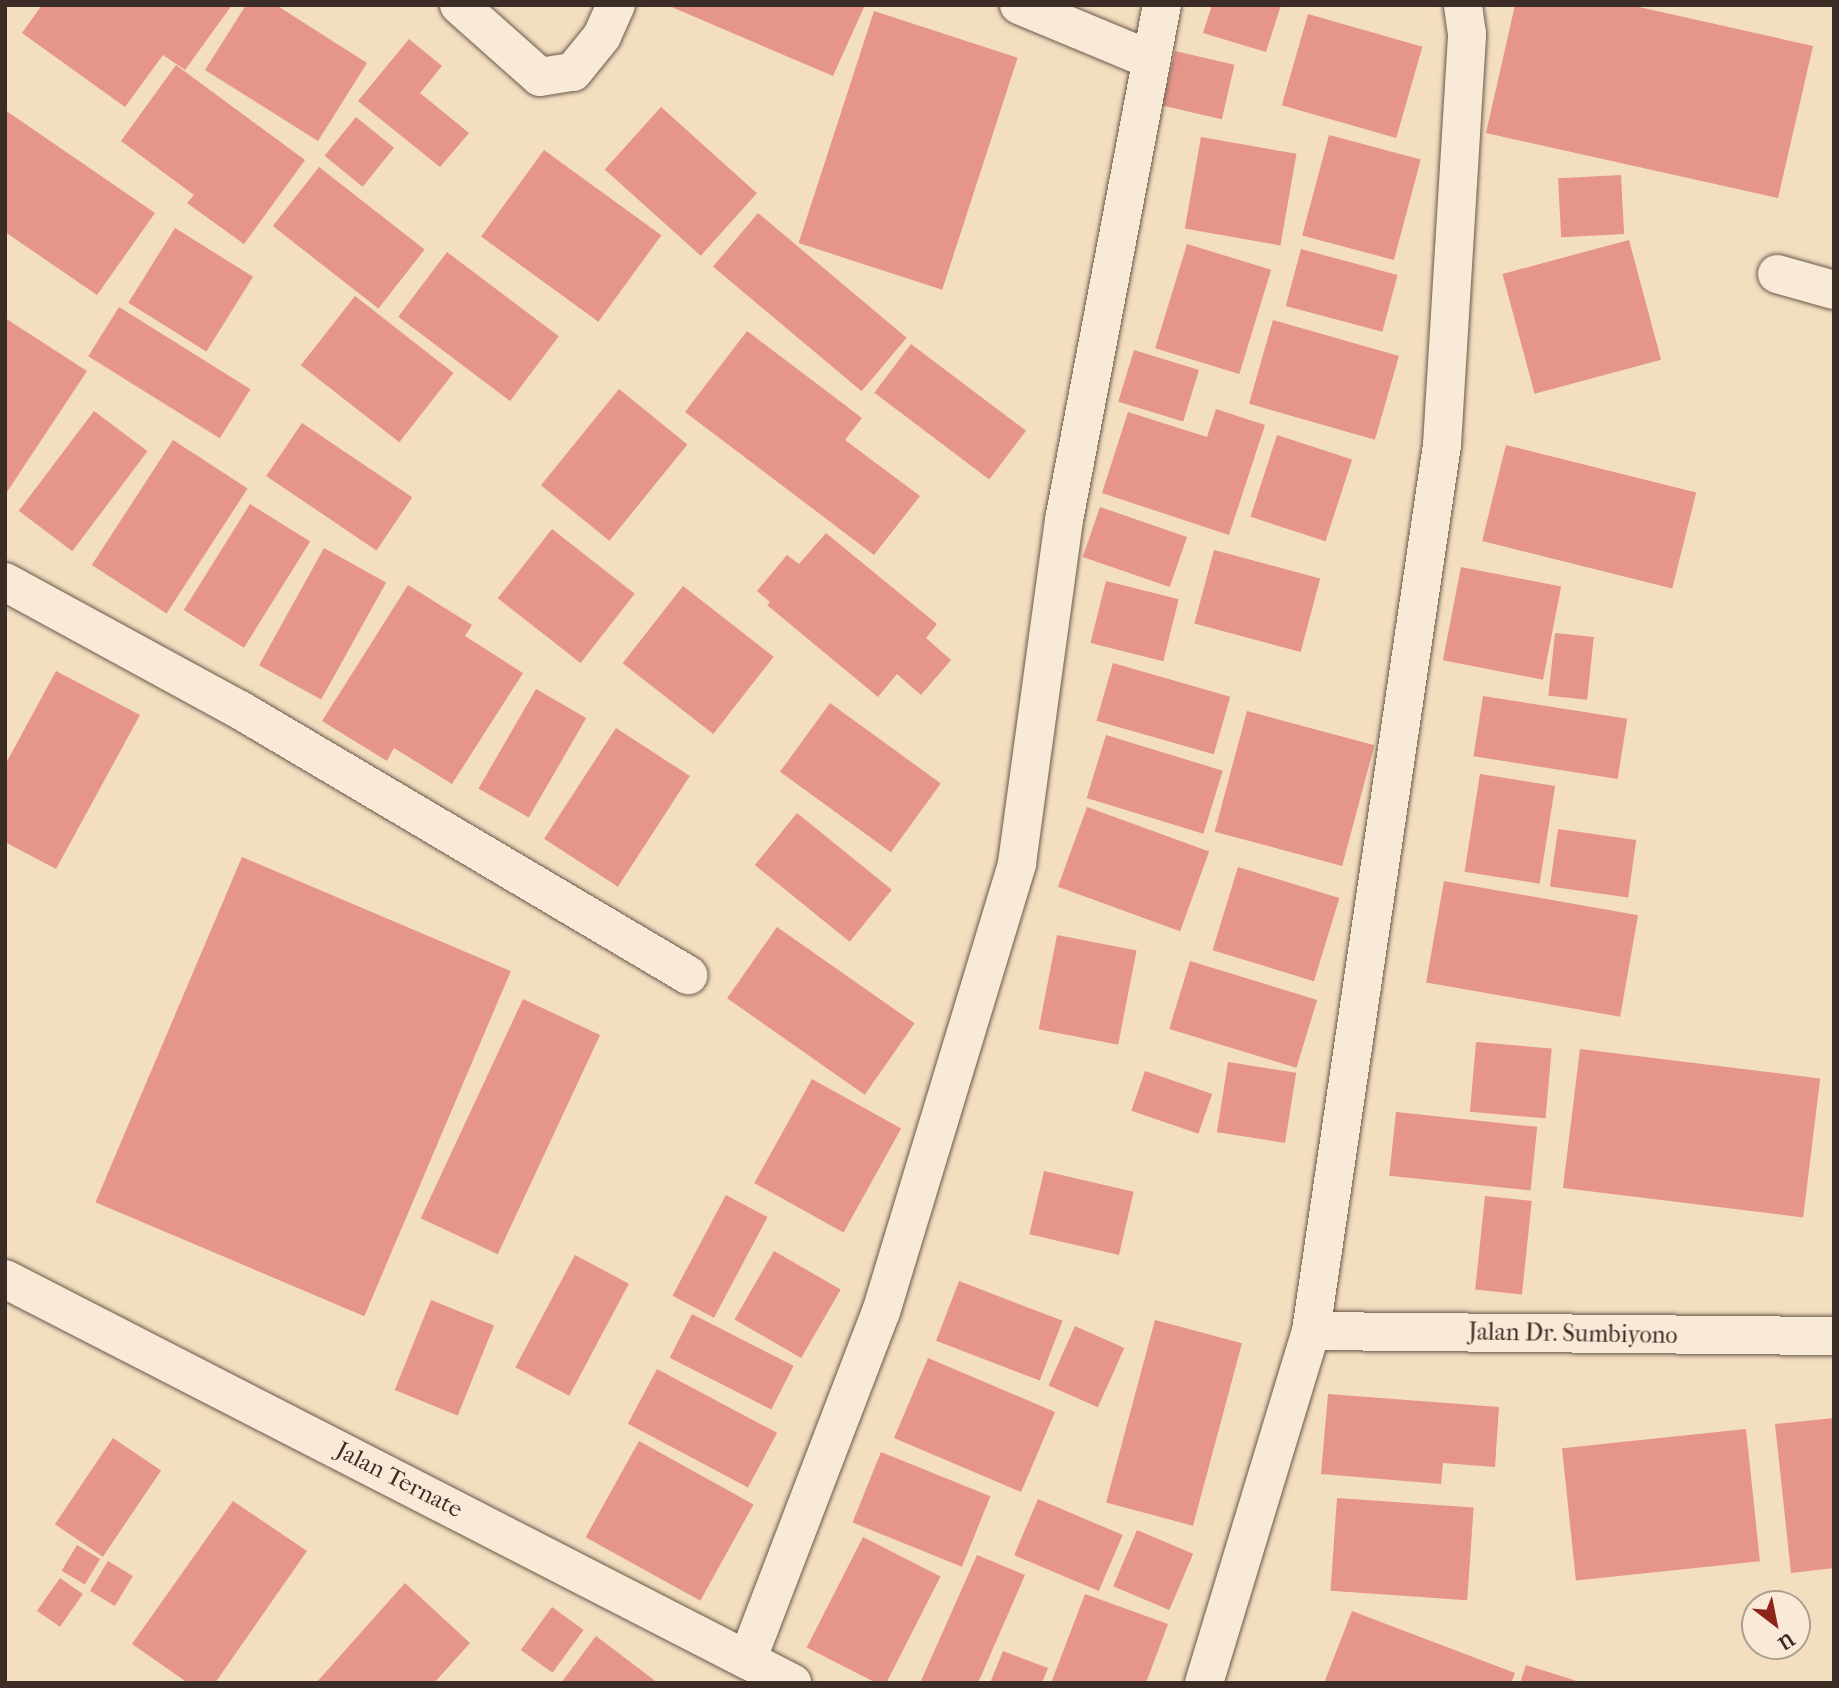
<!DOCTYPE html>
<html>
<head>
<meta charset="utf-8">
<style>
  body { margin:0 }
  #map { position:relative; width:1839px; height:1688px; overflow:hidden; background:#f4dec0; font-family:"IM FELL French Canon",serif }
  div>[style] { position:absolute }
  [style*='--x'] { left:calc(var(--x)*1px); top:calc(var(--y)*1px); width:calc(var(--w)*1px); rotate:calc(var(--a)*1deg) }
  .building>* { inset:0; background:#e5958a; transform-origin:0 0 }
  .roads { filter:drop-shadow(0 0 2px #69594c) drop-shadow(0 0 2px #69594c) }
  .minor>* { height:38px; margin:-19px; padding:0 19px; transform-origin:19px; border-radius:19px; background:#f8ead6 }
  span { translate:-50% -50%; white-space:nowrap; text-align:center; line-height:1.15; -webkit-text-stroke:5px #f8ead6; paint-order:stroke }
  .street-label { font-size:24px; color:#3b2d26 }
  .frame { position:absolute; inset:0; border:7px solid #3b2d26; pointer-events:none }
  .north { position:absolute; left:1741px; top:1590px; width:70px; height:70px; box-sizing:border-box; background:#f8ead6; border:2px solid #ac9e90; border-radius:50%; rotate:148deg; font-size:19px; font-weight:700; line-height:28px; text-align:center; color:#3b2d26 }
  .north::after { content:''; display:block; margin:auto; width:24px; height:32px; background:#8f2418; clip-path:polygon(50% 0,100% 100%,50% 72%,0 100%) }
</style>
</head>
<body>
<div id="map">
  <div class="building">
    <div style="clip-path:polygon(42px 5px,232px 5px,185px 70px,163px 55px,125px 107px,22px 33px)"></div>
    <div style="clip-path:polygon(246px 5px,276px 5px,367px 63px,318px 141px,205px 70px)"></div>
    <div style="clip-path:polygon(667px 5px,865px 5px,833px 76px)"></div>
    <div style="clip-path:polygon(1212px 5px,1281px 5px,1266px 52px,1203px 33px)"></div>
    <div style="clip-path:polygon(1515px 5px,1630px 5px,1813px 46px,1778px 198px,1486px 133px)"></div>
    <div style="left:874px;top:11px;width:151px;height:244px;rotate:18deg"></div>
    <div style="left:1308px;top:14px;width:119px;height:95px;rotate:16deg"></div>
    <div style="clip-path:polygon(409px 39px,442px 66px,420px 93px,469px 133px,440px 167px,358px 101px)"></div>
    <div style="left:1175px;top:51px;width:61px;height:56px;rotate:13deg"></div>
    <div style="clip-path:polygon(176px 65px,305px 160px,244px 244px,187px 203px,194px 195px,121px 141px)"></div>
    <div style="left:661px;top:107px;width:129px;height:84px;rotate:42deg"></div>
    <div style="clip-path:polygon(5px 110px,155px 213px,97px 295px,5px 232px)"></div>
    <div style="left:356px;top:117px;width:49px;height:50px;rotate:39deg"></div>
    <div style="left:1329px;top:135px;width:95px;height:104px;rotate:15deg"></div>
    <div style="left:1201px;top:137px;width:97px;height:93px;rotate:10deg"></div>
    <div style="left:544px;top:150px;width:145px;height:107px;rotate:36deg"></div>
    <div style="left:319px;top:167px;width:134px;height:75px;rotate:38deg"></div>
    <div style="left:1621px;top:175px;width:59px;height:63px;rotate:87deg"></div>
    <div style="left:758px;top:213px;width:194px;height:70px;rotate:40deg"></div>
    <div style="left:175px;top:228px;width:92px;height:88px;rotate:32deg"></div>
    <div style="left:1629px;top:240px;width:124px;height:131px;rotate:75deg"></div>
    <div style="left:1187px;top:244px;width:88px;height:109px;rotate:17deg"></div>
    <div style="left:1301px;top:249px;width:100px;height:59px;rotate:15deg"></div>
    <div style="left:447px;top:252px;width:140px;height:81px;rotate:37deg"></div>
    <div style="left:355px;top:296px;width:125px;height:88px;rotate:38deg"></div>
    <div style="left:119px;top:307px;width:155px;height:58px;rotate:32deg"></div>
    <div style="clip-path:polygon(5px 318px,87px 371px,5px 495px)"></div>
    <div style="left:1273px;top:320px;width:131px;height:87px;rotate:16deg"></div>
    <div style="clip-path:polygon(747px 331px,862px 418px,845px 440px,920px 496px,874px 555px,685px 412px)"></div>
    <div style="left:911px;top:344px;width:144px;height:61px;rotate:37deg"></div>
    <div style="left:1134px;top:350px;width:68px;height:54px;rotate:17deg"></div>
    <div style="left:619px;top:389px;width:88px;height:124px;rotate:39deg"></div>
    <div style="clip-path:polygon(1216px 409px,1265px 425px,1229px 535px,1102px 493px,1128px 412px,1207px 437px)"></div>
    <div style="left:94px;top:411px;width:67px;height:125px;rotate:37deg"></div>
    <div style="left:302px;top:423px;width:133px;height:64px;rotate:34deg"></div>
    <div style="left:1277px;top:435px;width:79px;height:86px;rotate:18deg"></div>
    <div style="left:173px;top:440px;width:89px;height:149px;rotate:33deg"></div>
    <div style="left:1506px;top:445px;width:196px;height:99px;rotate:14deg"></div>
    <div style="left:250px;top:504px;width:71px;height:125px;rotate:32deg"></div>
    <div style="left:1100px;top:507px;width:92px;height:53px;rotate:19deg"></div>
    <div style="left:552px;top:529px;width:105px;height:88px;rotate:38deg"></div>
    <div style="clip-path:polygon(826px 533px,937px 624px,926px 638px,951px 660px,921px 695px,897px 674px,878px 697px,767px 605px,770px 602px,757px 591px,787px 555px,799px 564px)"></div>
    <div style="left:324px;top:548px;width:71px;height:134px;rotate:29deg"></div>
    <div style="left:1214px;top:550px;width:110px;height:76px;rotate:15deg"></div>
    <div style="left:1461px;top:567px;width:102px;height:95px;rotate:11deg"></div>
    <div style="left:1106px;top:581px;width:75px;height:64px;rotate:14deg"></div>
    <div style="clip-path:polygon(408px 585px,472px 625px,465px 636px,523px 673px,452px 784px,394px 748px,387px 761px,322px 721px)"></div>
    <div style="left:683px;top:586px;width:115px;height:98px;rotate:38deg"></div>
    <div style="left:1555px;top:633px;width:39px;height:63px;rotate:6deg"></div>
    <div style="left:1113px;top:663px;width:122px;height:60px;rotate:16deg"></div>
    <div style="clip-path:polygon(56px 671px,140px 715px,56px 869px,5px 842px,5px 765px)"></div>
    <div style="left:536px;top:689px;width:58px;height:115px;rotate:30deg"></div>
    <div style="left:1483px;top:696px;width:146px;height:61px;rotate:9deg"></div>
    <div style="left:830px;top:703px;width:137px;height:85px;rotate:36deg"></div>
    <div style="left:1247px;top:711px;width:132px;height:125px;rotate:15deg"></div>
    <div style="left:616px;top:728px;width:88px;height:132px;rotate:33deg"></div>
    <div style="left:1106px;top:735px;width:122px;height:66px;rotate:17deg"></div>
    <div style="left:1480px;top:774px;width:76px;height:99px;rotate:9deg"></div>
    <div style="left:1087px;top:807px;width:130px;height:85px;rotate:20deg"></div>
    <div style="left:797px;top:813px;width:122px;height:67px;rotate:39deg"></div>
    <div style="left:1558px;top:829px;width:79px;height:58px;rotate:8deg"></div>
    <div style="left:242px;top:857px;width:292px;height:375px;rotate:23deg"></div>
    <div style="left:1238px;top:867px;width:106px;height:87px;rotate:17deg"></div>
    <div style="left:1444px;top:881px;width:197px;height:103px;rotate:10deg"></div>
    <div style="left:777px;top:927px;width:168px;height:87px;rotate:35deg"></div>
    <div style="left:1057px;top:935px;width:81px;height:96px;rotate:11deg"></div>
    <div style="left:1190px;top:961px;width:133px;height:71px;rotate:17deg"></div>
    <div style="left:523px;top:999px;width:85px;height:242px;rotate:25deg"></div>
    <div style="left:1476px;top:1042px;width:76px;height:70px;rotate:5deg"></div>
    <div style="left:1580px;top:1049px;width:242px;height:140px;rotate:7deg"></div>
    <div style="left:1228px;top:1062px;width:69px;height:71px;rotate:9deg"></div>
    <div style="left:1145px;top:1071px;width:71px;height:42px;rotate:19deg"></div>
    <div style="left:812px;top:1079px;width:102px;height:119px;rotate:29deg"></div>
    <div style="left:1396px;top:1112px;width:142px;height:64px;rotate:6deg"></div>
    <div style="left:1044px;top:1171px;width:92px;height:65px;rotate:13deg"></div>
    <div style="left:726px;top:1195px;width:47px;height:114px;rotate:28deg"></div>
    <div style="left:1485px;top:1196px;width:47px;height:94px;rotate:6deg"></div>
    <div style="left:774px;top:1251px;width:77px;height:79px;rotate:30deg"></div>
    <div style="left:575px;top:1255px;width:61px;height:127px;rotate:28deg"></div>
    <div style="left:959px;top:1281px;width:111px;height:64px;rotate:21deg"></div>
    <div style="left:431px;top:1300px;width:68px;height:97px;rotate:22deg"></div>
    <div style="left:692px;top:1314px;width:114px;height:49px;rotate:27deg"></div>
    <div style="left:1155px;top:1320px;width:90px;height:189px;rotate:15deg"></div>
    <div style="left:1075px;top:1326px;width:54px;height:65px;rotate:24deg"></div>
    <div style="left:928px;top:1358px;width:138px;height:87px;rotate:23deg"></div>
    <div style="left:657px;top:1369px;width:136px;height:62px;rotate:28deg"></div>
    <div style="clip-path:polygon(1328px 1394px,1499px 1407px,1495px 1467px,1443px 1463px,1441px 1484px,1321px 1474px)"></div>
    <div style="clip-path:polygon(1834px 1418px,1834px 1568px,1791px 1573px,1775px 1424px)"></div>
    <div style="left:1746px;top:1429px;width:133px;height:185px;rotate:84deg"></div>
    <div style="left:113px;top:1438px;width:58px;height:104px;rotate:34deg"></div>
    <div style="left:639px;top:1441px;width:131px;height:110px;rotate:29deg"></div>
    <div style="left:881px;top:1452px;width:118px;height:76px;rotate:22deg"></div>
    <div style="left:1337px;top:1498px;width:137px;height:93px;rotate:4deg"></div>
    <div style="left:1038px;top:1499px;width:92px;height:61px;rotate:23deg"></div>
    <div style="clip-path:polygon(233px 1501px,307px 1551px,215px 1683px,188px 1683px,132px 1644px)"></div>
    <div style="left:1137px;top:1530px;width:61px;height:61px;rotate:23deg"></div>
    <div style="left:863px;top:1537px;width:87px;height:124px;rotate:27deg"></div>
    <div style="left:77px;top:1545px;width:27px;height:30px;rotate:31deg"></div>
    <div style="clip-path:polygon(977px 1555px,1025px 1575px,978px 1683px,920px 1683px)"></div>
    <div style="left:108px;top:1561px;width:29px;height:35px;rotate:31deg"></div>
    <div style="left:60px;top:1578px;width:28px;height:40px;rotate:35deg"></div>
    <div style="clip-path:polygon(405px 1583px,470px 1643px,434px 1683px,316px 1683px)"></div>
    <div style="clip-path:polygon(1085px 1594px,1168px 1624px,1146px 1683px,1051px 1683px)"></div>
    <div style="left:552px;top:1607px;width:39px;height:53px;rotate:36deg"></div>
    <div style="clip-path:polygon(1352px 1611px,1515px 1673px,1511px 1683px,1324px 1683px)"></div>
    <div style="clip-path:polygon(596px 1636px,658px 1683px,561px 1683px)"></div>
    <div style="clip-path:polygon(1003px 1651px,1048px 1668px,1042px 1683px,990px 1683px)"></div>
    <div style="clip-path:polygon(1526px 1665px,1580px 1682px,1580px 1683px,1520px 1683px)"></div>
  </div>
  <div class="roads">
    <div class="minor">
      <div style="--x:459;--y:5;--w:108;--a:41.6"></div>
      <div style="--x:540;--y:77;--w:33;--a:-9"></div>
      <div style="--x:573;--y:72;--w:46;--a:-51.1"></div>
      <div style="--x:602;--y:36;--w:34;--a:-66"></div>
      <div style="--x:1019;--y:5;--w:141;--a:22.6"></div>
      <div style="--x:1777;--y:274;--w:59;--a:15.7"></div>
      <div style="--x:5;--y:582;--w:268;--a:28.6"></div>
      <div style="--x:240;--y:710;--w:521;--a:30.61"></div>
      <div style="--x:5;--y:1279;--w:885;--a:27.17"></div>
      <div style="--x:1311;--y:1331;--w:523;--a:0.55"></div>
      <div style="--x:748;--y:1658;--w:371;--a:-69"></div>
      <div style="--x:881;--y:1312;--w:469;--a:-73.1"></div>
      <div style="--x:1017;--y:863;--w:346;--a:-82.2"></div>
      <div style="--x:1064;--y:520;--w:524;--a:-79.23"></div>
      <div style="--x:1204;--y:1683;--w:368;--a:-73.1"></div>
      <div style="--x:1311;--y:1331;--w:896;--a:-81.59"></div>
      <div style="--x:1442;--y:445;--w:412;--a:-86.5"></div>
      <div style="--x:1467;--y:34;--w:29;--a:-98"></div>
    </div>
  </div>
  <div class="street-label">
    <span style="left:1573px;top:1334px;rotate:1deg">Jalan Dr. Sumbiyono</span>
    <span style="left:399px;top:1480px;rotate:27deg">Jalan Ternate</span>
  </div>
  <div class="frame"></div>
  <div class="north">U</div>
</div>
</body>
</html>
